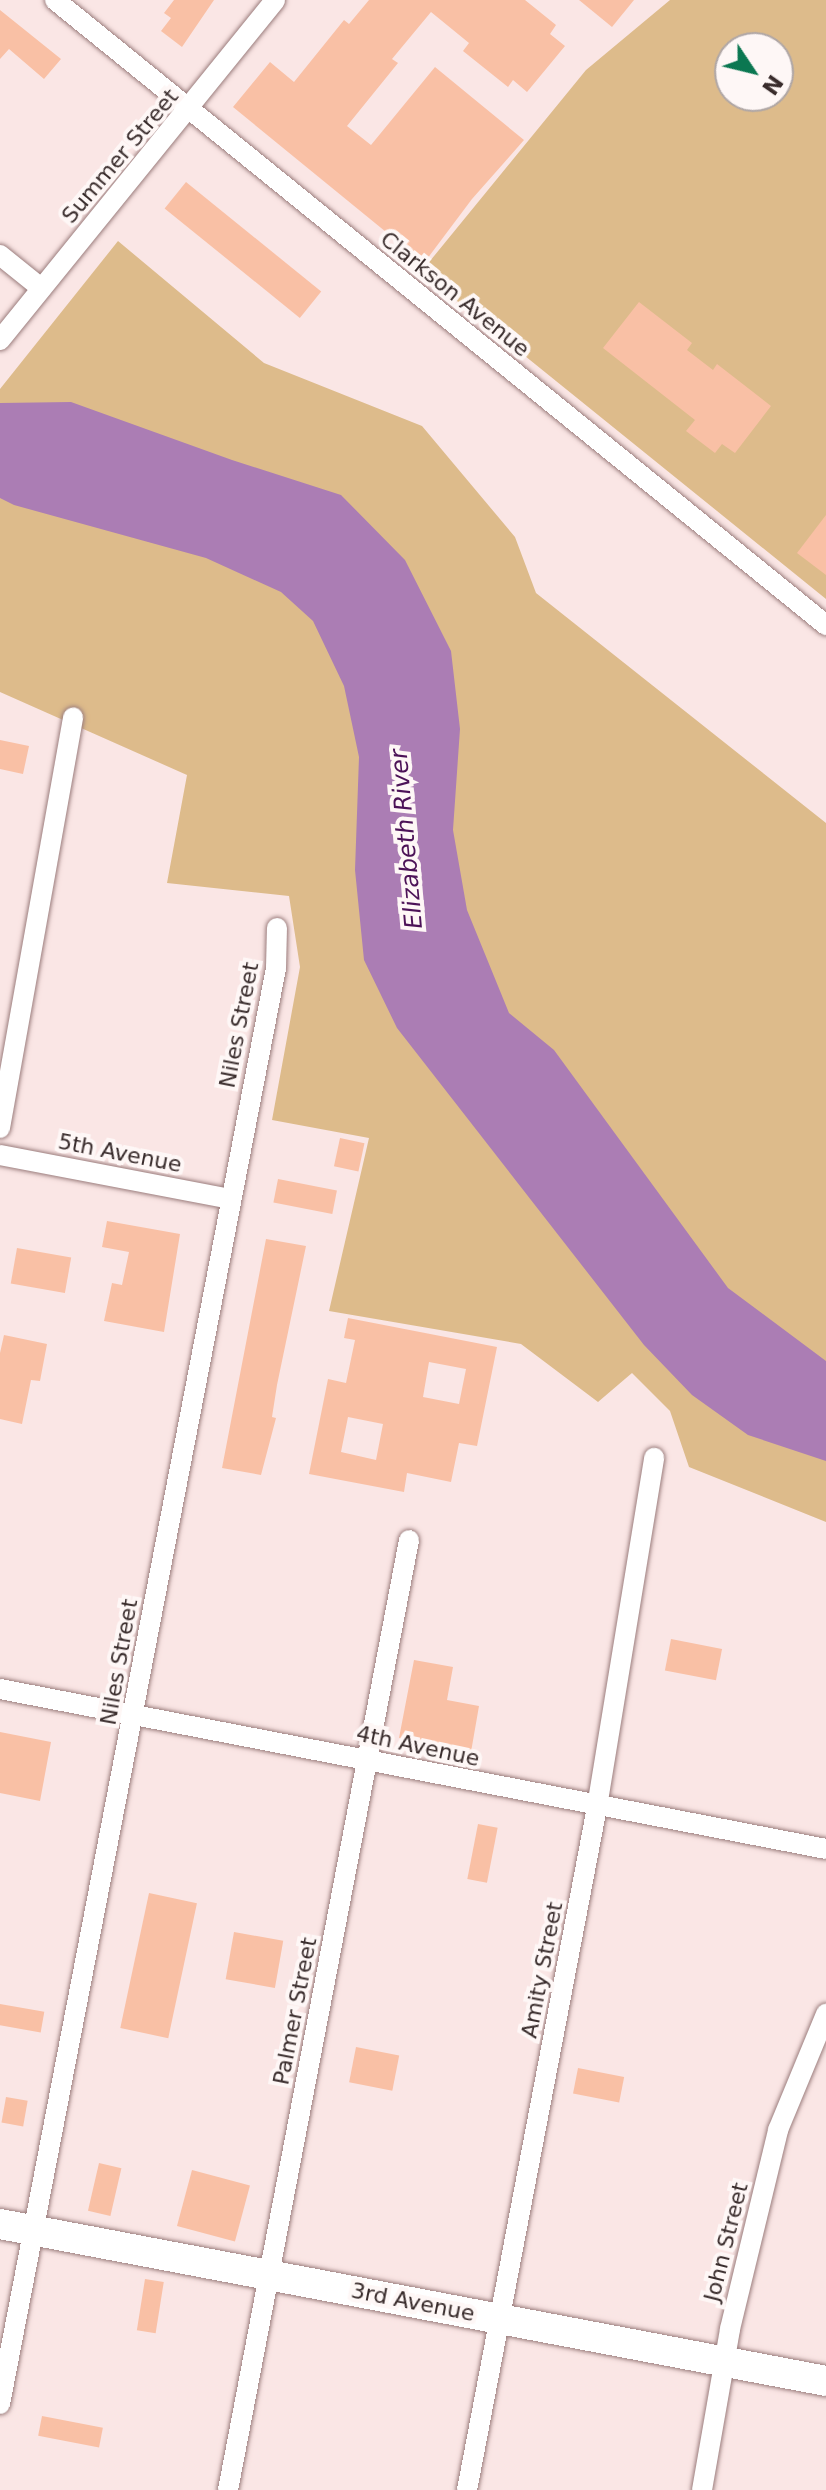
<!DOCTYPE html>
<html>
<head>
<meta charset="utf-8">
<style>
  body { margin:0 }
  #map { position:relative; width:826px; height:2490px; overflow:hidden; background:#fae6e5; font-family:"DejaVu Sans",sans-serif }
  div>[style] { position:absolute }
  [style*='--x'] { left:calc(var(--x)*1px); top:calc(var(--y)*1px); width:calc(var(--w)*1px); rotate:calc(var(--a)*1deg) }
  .green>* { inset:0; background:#ddbb8b }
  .water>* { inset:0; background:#ab7db4 }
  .building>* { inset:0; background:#f9c0a5; transform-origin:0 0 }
  .roads { filter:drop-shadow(0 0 2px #9b7d7d) drop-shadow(0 0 2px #9b7d7d) }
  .street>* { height:20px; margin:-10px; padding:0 10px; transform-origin:10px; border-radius:10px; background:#fff }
  .secondary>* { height:30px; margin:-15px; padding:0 15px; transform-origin:15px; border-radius:15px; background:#fff }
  span { translate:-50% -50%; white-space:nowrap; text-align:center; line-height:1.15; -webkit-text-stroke:8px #fef7f6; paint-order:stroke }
  .street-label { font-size:22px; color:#392c2c }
  .water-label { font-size:24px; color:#4c1257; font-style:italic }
  .north { position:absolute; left:714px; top:32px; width:80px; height:80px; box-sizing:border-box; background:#fef7f6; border:2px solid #afa6a5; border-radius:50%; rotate:125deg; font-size:22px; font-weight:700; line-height:32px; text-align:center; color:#392c2c }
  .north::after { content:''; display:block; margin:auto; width:28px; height:36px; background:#0b7751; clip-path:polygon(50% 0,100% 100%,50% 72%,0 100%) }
</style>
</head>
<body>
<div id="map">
  <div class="green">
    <div style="clip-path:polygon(evenodd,670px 0,826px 0,826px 599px,421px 272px,586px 70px,670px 0,730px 48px,778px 48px,778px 96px,730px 96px,730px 48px)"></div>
    <div style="clip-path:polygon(118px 241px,264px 363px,422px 426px,515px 537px,536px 593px,826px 823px,826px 1522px,689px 1467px,670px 1411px,632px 1373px,598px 1402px,521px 1344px,329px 1311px,369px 1138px,272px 1120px,300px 967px,289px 896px,167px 883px,187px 775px,0 692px,0 389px)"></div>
  </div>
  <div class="water">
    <div style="clip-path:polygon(71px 402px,232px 460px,341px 495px,405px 560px,451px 651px,460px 729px,453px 830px,467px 910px,509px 1013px,554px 1050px,728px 1288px,826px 1361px,826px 1461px,748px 1435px,692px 1395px,644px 1345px,397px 1028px,364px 960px,355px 870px,359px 757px,344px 686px,313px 621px,281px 592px,206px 558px,14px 505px,0 498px,0 403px)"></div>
  </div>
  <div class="building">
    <div style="clip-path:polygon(174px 0,214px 0,182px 47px,161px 31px,171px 18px,164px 13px)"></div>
    <div style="clip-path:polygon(369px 0,525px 0,556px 25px,550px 34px,565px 46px,527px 92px,513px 80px,508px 87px,463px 51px,469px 43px,431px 12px,392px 59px,398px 63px,347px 126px,371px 145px,435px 67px,524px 140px,472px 199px,424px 263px,233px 107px,270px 62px,294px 82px,344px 20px,349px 24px)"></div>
    <div style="clip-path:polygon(579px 0,634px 0,612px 27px)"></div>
    <div style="clip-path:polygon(0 10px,61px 59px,44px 79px,9px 49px,0 59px)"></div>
    <div style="left:186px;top:182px;width:174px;height:34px;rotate:39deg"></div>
    <div style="clip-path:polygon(639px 302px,692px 343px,687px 350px,713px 370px,717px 364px,771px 406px,735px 453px,722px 444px,715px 453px,686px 431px,695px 420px,603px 348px)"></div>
    <div style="clip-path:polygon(826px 515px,826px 575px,797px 553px)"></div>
    <div style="clip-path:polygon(0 740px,29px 746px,23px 774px,0 769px)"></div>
    <div style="left:340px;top:1138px;width:25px;height:29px;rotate:12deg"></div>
    <div style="left:278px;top:1179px;width:60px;height:24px;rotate:11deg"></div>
    <div style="clip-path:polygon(107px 1221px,180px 1234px,164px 1332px,104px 1321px,112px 1283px,122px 1285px,129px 1252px,102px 1247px)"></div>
    <div style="clip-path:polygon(266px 1239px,306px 1246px,277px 1385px,272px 1417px,276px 1418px,261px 1475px,222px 1468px)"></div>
    <div style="left:17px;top:1248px;width:55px;height:36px;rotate:10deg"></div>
    <div style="clip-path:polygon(evenodd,348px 1318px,497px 1347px,477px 1446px,459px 1443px,451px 1482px,407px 1473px,404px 1492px,309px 1474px,328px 1379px,346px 1383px,355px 1340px,344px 1338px,348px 1318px,429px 1362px,466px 1369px,459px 1404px,423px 1397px,429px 1362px,348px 1318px,348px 1417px,383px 1424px,376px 1460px,341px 1452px,348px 1417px)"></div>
    <div style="clip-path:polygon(4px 1335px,47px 1344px,40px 1381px,31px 1380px,22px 1424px,0 1419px,0 1353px)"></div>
    <div style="left:671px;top:1639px;width:52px;height:32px;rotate:11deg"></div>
    <div style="clip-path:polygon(414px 1660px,453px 1667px,447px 1700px,479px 1706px,471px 1752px,399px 1738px)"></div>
    <div style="clip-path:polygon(0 1732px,51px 1742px,40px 1801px,0 1793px)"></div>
    <div style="left:478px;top:1824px;width:20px;height:56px;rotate:11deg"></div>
    <div style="left:149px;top:1893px;width:49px;height:138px;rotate:12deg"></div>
    <div style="left:234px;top:1932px;width:50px;height:48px;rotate:10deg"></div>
    <div style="left:0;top:2004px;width:45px;height:21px;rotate:10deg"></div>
    <div style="left:356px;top:2047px;width:44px;height:36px;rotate:11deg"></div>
    <div style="left:578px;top:2068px;width:47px;height:26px;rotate:11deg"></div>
    <div style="left:6px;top:2097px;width:22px;height:26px;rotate:10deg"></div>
    <div style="left:99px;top:2163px;width:23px;height:49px;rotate:13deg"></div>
    <div style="left:192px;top:2170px;width:60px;height:58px;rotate:15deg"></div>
    <div style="left:145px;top:2279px;width:19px;height:52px;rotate:9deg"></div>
    <div style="left:42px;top:2416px;width:62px;height:20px;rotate:11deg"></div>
  </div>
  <div class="roads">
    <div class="street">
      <div style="--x:55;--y:0;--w:993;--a:39.03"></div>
      <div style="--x:0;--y:255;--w:53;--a:38.8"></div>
      <div style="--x:0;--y:340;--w:437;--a:-51"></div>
      <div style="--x:0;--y:1128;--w:417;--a:-79.9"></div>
      <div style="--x:0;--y:1155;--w:234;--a:10.8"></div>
      <div style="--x:0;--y:1689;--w:841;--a:10.96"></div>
      <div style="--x:0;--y:2404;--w:1462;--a:-79.12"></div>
      <div style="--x:276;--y:968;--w:40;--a:-88.6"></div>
      <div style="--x:228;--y:2490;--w:967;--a:-79.21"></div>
      <div style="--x:467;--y:2490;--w:695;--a:-79.22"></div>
      <div style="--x:597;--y:1807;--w:354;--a:-80.7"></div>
      <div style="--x:702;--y:2490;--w:163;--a:-80.1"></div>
      <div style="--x:730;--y:2329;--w:205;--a:-76.4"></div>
      <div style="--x:778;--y:2130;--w:126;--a:-67.5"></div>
    </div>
    <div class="secondary">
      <div style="--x:0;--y:2224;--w:841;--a:10.76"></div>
    </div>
  </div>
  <div class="street-label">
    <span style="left:120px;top:156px;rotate:-50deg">Summer Street</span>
    <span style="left:455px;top:294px;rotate:39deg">Clarkson Avenue</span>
    <span style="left:239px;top:1025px;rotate:-79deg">Niles Street</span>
    <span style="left:120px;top:1153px;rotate:11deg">5th Avenue</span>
    <span style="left:119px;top:1662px;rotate:-80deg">Niles Street</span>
    <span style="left:418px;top:1746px;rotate:12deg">4th Avenue</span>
    <span style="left:542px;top:1970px;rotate:-79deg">Amity Street</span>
    <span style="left:295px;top:2011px;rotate:-79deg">Palmer Street</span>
    <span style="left:726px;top:2242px;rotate:-76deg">John Street</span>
    <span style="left:413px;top:2302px;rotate:11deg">3rd Avenue</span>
  </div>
  <div class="water-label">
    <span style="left:407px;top:839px;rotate:-95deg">Elizabeth River</span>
  </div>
  <div class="north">N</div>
</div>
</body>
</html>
